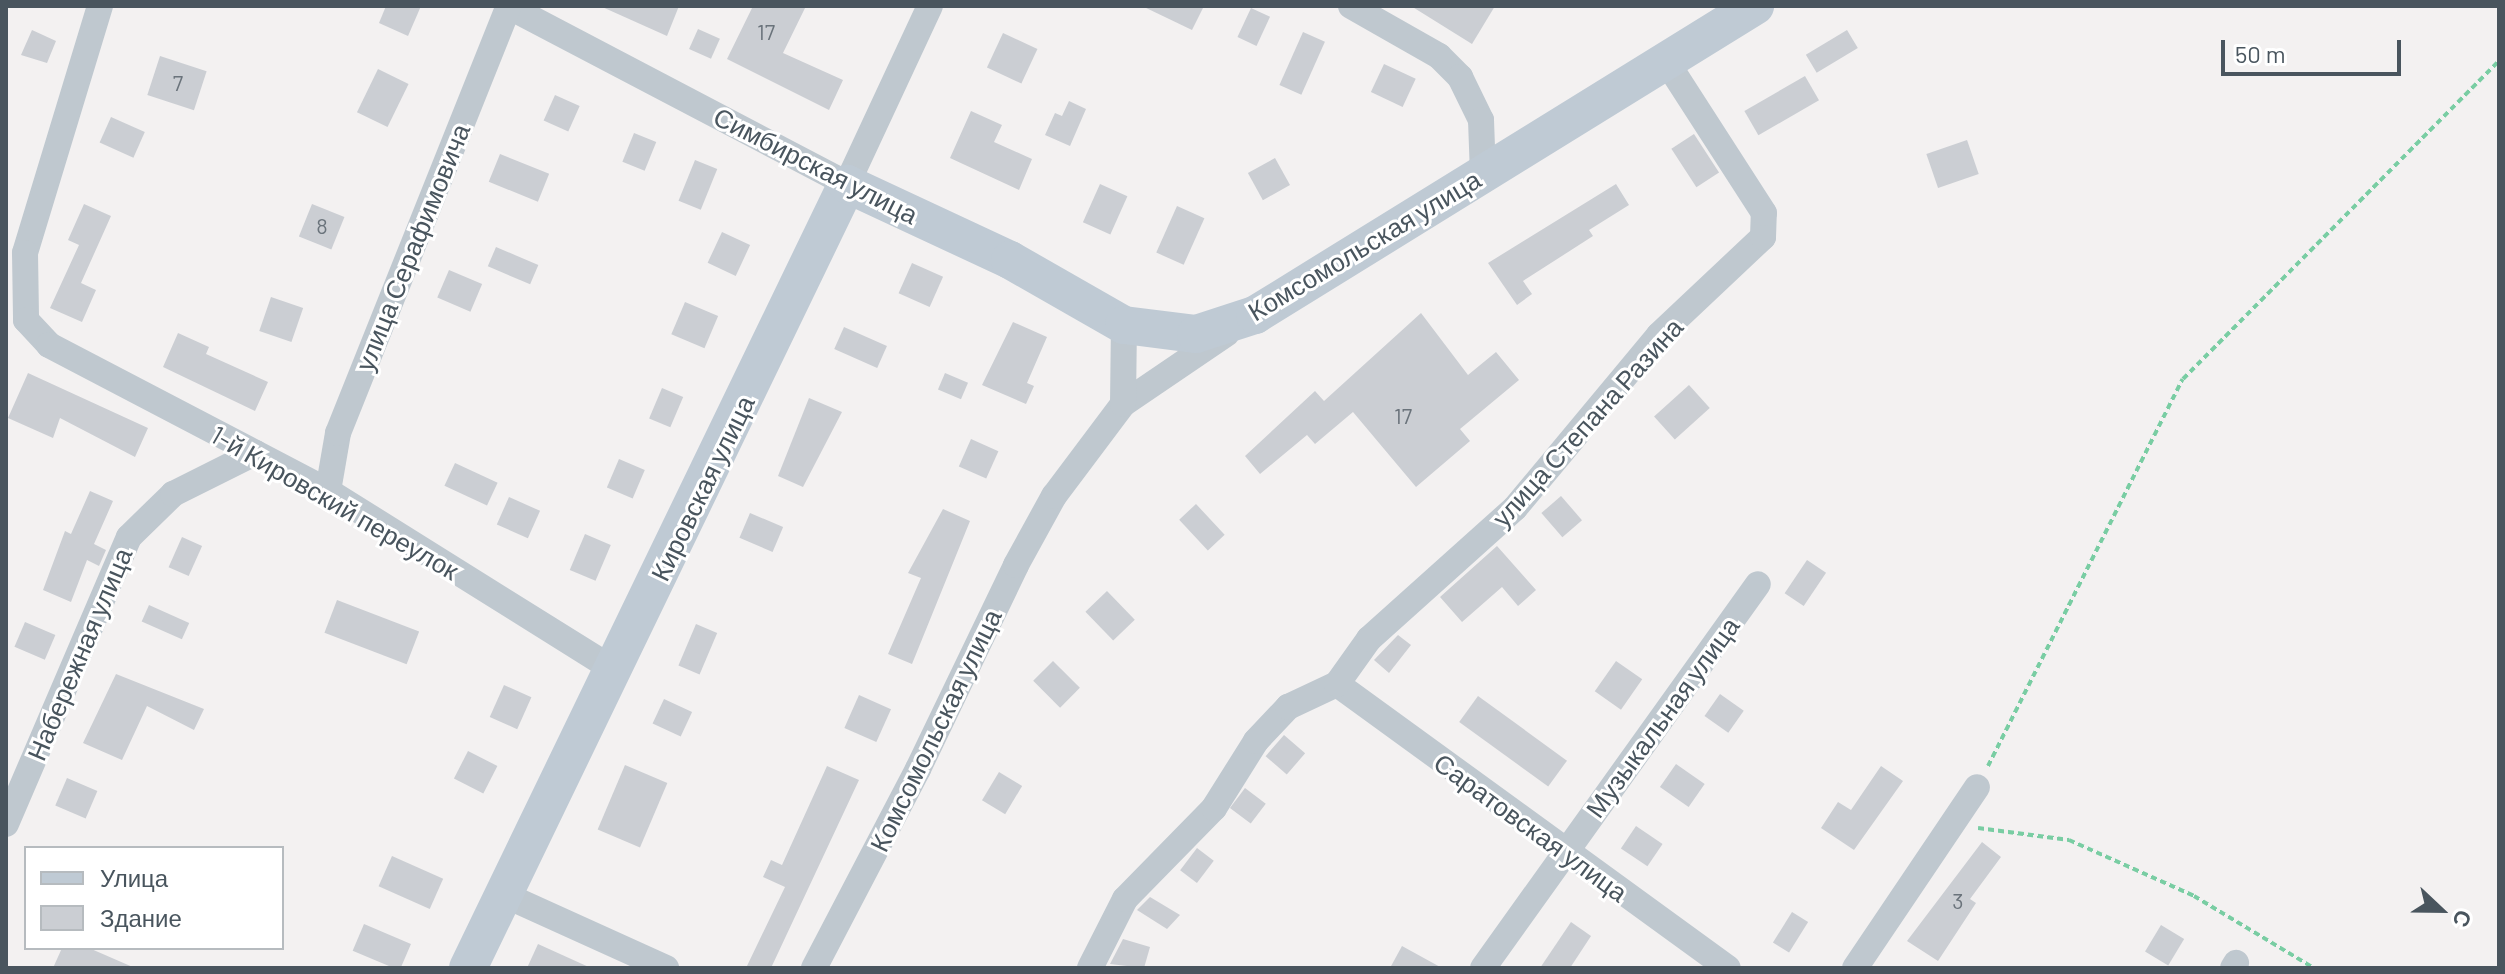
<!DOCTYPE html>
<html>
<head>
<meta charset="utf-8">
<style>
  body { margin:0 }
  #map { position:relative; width:2505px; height:974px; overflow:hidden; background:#f3f1f1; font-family:Barlow,sans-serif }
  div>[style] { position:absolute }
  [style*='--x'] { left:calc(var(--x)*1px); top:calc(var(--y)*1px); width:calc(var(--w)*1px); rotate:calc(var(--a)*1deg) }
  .building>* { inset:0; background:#cbced3; transform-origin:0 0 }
  .path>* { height:4px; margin-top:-2px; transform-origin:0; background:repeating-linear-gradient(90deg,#79cda3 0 6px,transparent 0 10px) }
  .street>* { height:26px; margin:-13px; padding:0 13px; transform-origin:13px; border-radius:13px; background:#bfc8cf }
  .secondary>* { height:38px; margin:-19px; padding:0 19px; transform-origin:19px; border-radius:19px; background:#bfcad4 }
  span { translate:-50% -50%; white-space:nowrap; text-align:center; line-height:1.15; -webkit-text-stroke:6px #fff; paint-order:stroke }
  .number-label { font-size:22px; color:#6a737b }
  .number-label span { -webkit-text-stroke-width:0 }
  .street-label { font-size:26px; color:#49555e }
  .frame { position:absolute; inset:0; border:8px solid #49555e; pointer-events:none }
  .legend { position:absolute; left:24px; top:846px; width:260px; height:104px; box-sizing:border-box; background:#fff; border:2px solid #b6bbbf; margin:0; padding:10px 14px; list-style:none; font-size:24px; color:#49555e }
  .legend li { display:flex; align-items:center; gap:16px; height:40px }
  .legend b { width:40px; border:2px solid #b6bbbf }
  .north { position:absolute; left:2401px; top:870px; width:80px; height:80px; -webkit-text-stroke:6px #fff; paint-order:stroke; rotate:112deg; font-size:22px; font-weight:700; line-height:32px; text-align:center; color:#49555e }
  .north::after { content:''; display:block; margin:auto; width:28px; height:36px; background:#49555e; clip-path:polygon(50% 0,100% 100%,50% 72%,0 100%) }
  .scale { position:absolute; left:2221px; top:40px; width:180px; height:36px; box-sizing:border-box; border:4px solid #49555e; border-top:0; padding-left:10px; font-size:24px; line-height:28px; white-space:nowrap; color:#49555e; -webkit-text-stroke:6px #fff; paint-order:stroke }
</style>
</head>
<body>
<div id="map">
  <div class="building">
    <div style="clip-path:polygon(386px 6px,421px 6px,408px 36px,379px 23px)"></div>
    <div style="clip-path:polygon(600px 6px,679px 6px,667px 36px)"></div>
    <div style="clip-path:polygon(753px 6px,806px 6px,783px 53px,843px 80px,829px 110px,727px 59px)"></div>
    <div style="clip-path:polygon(1142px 6px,1204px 6px,1192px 30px)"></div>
    <div style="clip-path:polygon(1411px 6px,1495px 6px,1472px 44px)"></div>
    <div style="left:1251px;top:8px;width:21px;height:32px;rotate:25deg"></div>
    <div style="left:698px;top:29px;width:24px;height:22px;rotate:24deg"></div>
    <div style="clip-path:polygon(32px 30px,56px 41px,47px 63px,21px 55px)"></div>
    <div style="left:1847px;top:30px;width:21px;height:48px;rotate:59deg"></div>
    <div style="left:1303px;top:32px;width:24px;height:58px;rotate:24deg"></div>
    <div style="left:1003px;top:33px;width:38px;height:38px;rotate:25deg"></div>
    <div style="left:160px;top:56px;width:49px;height:41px;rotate:18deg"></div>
    <div style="left:1384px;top:64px;width:35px;height:31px;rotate:25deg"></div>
    <div style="left:378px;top:69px;width:34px;height:48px;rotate:26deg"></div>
    <div style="left:1805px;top:76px;width:28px;height:70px;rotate:60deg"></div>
    <div style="left:555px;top:95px;width:27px;height:28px;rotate:24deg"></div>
    <div style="clip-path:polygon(1069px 101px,1086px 109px,1070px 146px,1045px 135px,1055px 113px,1062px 116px)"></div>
    <div style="clip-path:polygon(971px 111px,1002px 125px,994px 142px,1032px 159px,1019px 190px,950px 158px)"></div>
    <div style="left:111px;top:117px;width:37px;height:28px;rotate:24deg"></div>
    <div style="left:634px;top:133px;width:24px;height:31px;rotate:22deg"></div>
    <div style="left:1694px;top:134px;width:46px;height:27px;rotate:57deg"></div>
    <div style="left:1967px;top:140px;width:36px;height:43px;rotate:71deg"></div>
    <div style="left:500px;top:154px;width:53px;height:30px;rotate:22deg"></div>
    <div style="left:1275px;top:158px;width:31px;height:31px;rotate:61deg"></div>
    <div style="left:695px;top:160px;width:24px;height:44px;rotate:22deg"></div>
    <div style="left:1100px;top:184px;width:30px;height:42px;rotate:24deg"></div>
    <div style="clip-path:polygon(1616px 184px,1629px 205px,1589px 230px,1593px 236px,1523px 281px,1532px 294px,1517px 305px,1488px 263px)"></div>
    <div style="clip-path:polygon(84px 204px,111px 216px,81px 283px,96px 290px,82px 322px,50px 308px,79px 245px,68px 240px)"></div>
    <div style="left:312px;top:204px;width:35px;height:35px;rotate:22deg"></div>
    <div style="left:1177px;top:206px;width:30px;height:51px;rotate:24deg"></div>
    <div style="left:722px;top:232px;width:31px;height:34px;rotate:25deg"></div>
    <div style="left:496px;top:247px;width:46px;height:21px;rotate:23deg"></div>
    <div style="left:912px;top:263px;width:34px;height:33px;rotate:24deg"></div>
    <div style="left:449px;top:270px;width:36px;height:30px;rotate:23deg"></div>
    <div style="left:271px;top:297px;width:34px;height:36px;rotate:19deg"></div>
    <div style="left:685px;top:302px;width:36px;height:35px;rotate:23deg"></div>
    <div style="clip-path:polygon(1421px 313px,1468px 375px,1496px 352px,1519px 380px,1460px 429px,1470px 441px,1416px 487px,1353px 412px,1315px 444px,1307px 435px,1260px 474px,1245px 456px,1315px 391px,1324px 401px)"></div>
    <div style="clip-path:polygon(1013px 322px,1047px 337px,1027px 383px,1034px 386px,1026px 404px,982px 385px)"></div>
    <div style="left:844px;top:327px;width:47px;height:24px;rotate:24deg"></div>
    <div style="clip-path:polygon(178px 333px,209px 347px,206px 354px,268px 382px,255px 411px,163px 367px)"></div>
    <div style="clip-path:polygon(28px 373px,148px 428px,135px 457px,60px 418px,53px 438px,8px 418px)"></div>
    <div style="left:945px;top:373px;width:25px;height:18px;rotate:23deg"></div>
    <div style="left:1689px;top:385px;width:31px;height:47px;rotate:48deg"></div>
    <div style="left:662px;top:388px;width:23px;height:33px;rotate:23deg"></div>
    <div style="clip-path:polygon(809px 398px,842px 412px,803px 487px,778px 476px)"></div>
    <div style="left:971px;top:439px;width:30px;height:30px;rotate:24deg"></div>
    <div style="left:619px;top:459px;width:28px;height:31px;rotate:23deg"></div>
    <div style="left:455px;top:463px;width:47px;height:25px;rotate:25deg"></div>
    <div style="clip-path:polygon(90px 491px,113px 501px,94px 544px,106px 550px,99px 566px,87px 560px,71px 602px,43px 590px,65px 531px,71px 534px)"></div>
    <div style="left:1561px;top:496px;width:32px;height:26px;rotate:49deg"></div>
    <div style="left:509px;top:497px;width:34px;height:30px;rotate:24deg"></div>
    <div style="left:1196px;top:504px;width:42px;height:23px;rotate:47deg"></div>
    <div style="clip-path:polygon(943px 509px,970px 521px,912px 664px,888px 654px,921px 578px,908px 573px)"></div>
    <div style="left:750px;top:513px;width:36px;height:27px;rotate:23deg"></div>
    <div style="left:585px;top:534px;width:28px;height:39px;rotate:23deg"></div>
    <div style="left:182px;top:537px;width:22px;height:33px;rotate:24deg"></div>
    <div style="clip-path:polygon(1497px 546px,1536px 590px,1518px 606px,1502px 587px,1462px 622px,1440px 597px)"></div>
    <div style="left:1807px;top:560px;width:23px;height:40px;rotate:34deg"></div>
    <div style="left:1107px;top:591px;width:40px;height:30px;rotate:46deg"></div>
    <div style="left:337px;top:600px;width:88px;height:35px;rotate:21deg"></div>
    <div style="left:149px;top:605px;width:44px;height:18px;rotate:24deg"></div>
    <div style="left:25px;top:622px;width:33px;height:27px;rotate:23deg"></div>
    <div style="left:696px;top:624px;width:23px;height:45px;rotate:23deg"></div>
    <div style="clip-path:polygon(1398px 635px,1411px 645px,1389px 673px,1374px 660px)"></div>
    <div style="left:1053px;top:661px;width:38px;height:28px;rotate:45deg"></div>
    <div style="left:1616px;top:661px;width:32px;height:37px;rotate:35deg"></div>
    <div style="clip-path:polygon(116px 674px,204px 709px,194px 730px,147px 706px,122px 760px,83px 743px)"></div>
    <div style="left:504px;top:685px;width:30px;height:35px;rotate:24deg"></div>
    <div style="left:1720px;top:694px;width:29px;height:27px;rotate:35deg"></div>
    <div style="left:859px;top:695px;width:35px;height:36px;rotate:24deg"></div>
    <div style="left:1478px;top:696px;width:110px;height:32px;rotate:36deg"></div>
    <div style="left:664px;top:699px;width:31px;height:27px;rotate:25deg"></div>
    <div style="left:1284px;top:735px;width:28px;height:28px;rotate:41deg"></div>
    <div style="left:468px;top:751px;width:33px;height:31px;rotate:27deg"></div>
    <div style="left:1676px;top:764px;width:35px;height:28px;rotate:35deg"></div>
    <div style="left:625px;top:765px;width:46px;height:70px;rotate:23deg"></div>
    <div style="clip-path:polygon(827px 766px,859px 780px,771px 968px,746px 968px,785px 887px,763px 877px,771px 860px,782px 865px)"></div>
    <div style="clip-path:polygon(1881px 766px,1903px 781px,1854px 850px,1821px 828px,1838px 802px,1851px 810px)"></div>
    <div style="left:999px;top:772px;width:27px;height:33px;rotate:31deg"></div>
    <div style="left:67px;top:778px;width:33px;height:30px;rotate:23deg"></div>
    <div style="left:1245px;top:788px;width:26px;height:25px;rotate:37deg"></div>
    <div style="left:1636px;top:826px;width:32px;height:27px;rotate:34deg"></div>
    <div style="clip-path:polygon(1982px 842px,2001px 857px,1970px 899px,1976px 903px,1938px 961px,1907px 941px)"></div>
    <div style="left:1197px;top:848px;width:21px;height:28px;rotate:37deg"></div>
    <div style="left:392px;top:856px;width:56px;height:33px;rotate:24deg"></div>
    <div style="clip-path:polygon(1150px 897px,1180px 915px,1167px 929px,1137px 910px)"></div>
    <div style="left:1792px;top:912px;width:19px;height:36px;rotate:32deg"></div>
    <div style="clip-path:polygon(1571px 922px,1591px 936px,1570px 968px,1540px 968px)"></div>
    <div style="left:364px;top:924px;width:51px;height:29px;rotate:23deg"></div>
    <div style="left:2161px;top:925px;width:27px;height:31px;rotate:31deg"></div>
    <div style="clip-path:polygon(1123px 939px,1150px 947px,1144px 968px,1110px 964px)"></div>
    <div style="clip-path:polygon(538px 944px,591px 968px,527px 968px)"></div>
    <div style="clip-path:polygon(1402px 946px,1442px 968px,1390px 968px)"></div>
    <div style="clip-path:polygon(62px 948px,89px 948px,135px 968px,53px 968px)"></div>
  </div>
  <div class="path">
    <div style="--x:1988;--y:766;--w:433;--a:-63.3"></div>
    <div style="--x:2183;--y:379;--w:448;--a:-45.2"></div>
    <div style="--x:1978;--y:828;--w:92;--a:7.5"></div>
    <div style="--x:2069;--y:840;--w:137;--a:24.1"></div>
    <div style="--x:2194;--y:896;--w:140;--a:31"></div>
  </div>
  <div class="street">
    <div style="--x:100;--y:6;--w:258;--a:106.9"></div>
    <div style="--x:25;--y:253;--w:67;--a:89.1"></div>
    <div style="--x:26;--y:320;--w:34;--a:47"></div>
    <div style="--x:49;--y:345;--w:315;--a:27.6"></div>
    <div style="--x:328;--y:491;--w:338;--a:32"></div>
    <div style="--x:508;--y:6;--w:383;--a:27.7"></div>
    <div style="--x:847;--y:184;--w:196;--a:-65"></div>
    <div style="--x:1351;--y:6;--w:101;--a:29.6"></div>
    <div style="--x:1439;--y:56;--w:30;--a:45"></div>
    <div style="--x:1460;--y:77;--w:48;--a:64"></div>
    <div style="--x:1481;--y:120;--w:54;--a:87.9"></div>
    <div style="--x:1123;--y:404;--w:125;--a:-34.2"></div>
    <div style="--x:328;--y:491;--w:59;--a:-80.2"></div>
    <div style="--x:338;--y:433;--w:460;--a:-68.2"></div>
    <div style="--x:1337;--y:684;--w:483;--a:36"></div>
    <div style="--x:6;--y:824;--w:312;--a:-66.8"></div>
    <div style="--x:129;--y:537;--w:62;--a:-44.3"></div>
    <div style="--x:173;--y:494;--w:92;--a:-26.6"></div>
    <div style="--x:505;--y:895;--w:177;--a:24.4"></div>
    <div style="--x:814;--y:968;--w:225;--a:-62.4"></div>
    <div style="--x:918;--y:769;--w:226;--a:-64.3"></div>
    <div style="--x:1016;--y:565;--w:79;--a:-61.2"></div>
    <div style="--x:1054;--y:496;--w:115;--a:-53.1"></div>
    <div style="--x:1123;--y:404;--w:79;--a:-89.3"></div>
    <div style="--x:1090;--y:968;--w:77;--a:-63.1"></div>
    <div style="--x:1125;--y:899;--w:127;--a:-45.6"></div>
    <div style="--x:1214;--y:808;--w:79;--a:-57.9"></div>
    <div style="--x:1256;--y:741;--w:47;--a:-46.7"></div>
    <div style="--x:1288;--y:707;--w:54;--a:-25.1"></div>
    <div style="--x:1337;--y:684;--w:55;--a:-54.6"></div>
    <div style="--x:1369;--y:639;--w:196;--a:-41.9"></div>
    <div style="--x:1515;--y:508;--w:225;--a:-50.2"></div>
    <div style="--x:1659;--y:335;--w:143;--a:-43.3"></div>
    <div style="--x:1763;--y:237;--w:24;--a:-88"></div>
    <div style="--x:1764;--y:213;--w:181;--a:-122.8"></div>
    <div style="--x:1483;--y:968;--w:472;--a:-54.4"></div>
    <div style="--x:1855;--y:968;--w:218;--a:-56"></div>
    <div style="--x:2233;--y:968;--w:6;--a:-59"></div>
  </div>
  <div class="secondary">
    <div style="--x:468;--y:968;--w:871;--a:-64.2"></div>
    <div style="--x:847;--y:184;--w:180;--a:25"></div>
    <div style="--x:1010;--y:260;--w:131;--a:29.7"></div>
    <div style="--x:1124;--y:325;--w:73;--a:7.1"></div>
    <div style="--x:1196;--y:334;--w:62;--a:-17.9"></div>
    <div style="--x:1255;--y:315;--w:588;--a:-31.72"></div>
  </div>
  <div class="number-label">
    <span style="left:766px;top:32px">17</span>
    <span style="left:178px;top:83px">7</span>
    <span style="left:322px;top:226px">8</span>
    <span style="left:1403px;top:416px">17</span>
    <span style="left:1958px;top:901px">3</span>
  </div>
  <div class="street-label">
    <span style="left:816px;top:165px;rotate:27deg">Симбирская улица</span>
    <span style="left:1364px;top:245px;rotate:-31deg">Комсомольская улица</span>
    <span style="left:412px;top:247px;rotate:-68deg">улица Серафимовича</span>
    <span style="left:1587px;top:422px;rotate:-48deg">улица Степана Разина</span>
    <span style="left:702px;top:488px;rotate:-64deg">Кировская улица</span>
    <span style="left:335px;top:502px;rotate:30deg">1-й Кировский переулок</span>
    <span style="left:79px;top:654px;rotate:-67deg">Набережная улица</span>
    <span style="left:1662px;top:717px;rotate:-54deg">Музыкальная улица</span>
    <span style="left:935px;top:730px;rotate:-64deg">Комсомольская улица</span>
    <span style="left:1531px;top:827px;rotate:36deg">Саратовская улица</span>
  </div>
  <div class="frame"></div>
  <ul class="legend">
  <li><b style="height:10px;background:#bfcad4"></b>Улица</li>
  <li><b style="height:22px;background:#cbced3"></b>Здание</li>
  </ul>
  <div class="north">С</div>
  <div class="scale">50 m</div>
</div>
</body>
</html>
